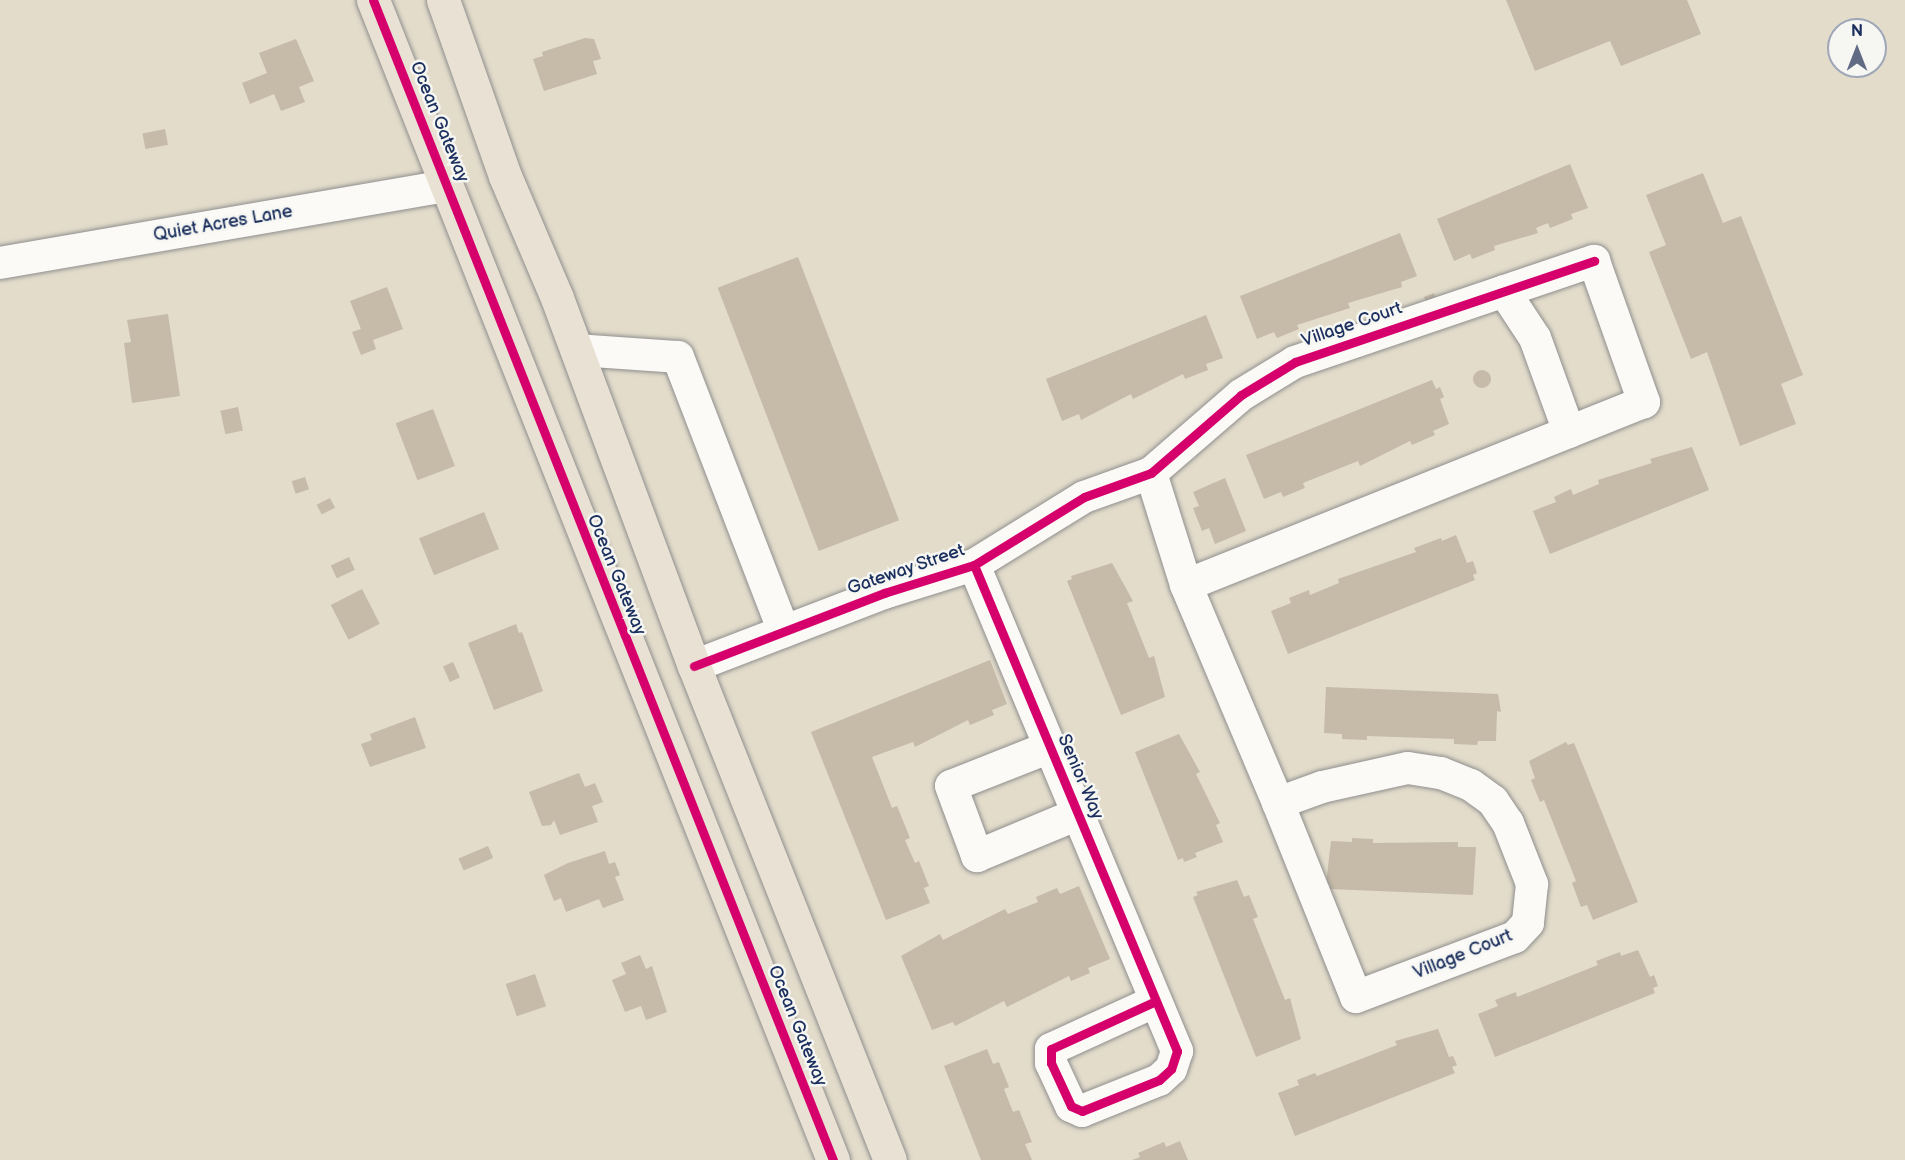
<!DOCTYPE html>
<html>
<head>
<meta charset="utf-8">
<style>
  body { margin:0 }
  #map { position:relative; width:1905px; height:1160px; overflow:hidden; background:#e3dccb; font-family:"Balsamiq Sans",sans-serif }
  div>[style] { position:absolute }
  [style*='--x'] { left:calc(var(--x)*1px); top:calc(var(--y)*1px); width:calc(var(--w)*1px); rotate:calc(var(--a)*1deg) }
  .building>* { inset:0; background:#c6baa8; transform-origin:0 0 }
  .round { border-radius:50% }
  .roads { filter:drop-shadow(0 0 2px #8f8f8e) drop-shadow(0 0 2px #8f8f8e) }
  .minor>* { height:32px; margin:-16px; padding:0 16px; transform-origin:16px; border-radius:16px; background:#fbfaf7 }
  .major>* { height:33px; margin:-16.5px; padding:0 16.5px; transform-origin:16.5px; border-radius:16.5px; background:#eae1d5 }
  .cycleway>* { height:9px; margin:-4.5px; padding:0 4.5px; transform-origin:4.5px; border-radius:4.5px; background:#d6006c }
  span { translate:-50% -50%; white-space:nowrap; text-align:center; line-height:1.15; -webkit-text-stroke:5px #f6f6f2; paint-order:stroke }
  .street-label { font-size:18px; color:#1b2f5e }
  .north { position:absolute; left:1827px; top:18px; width:60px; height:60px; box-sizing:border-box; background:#f6f6f2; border:2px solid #9ea6b7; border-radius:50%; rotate:0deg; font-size:16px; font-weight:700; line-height:24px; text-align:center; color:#1b2f5e }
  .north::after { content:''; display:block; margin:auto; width:21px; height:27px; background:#616c84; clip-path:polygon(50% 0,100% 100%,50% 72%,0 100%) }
</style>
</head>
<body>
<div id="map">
  <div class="building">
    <div style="clip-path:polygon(1506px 0,1687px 0,1701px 34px,1621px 66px,1610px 41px,1535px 71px)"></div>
    <div style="clip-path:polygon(585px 38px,594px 39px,601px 59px,593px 61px,597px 74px,544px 91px,533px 59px,543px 56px,542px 52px)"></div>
    <div style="clip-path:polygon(296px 39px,314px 81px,299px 87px,305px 102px,281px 111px,274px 94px,250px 104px,242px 83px,267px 73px,259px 53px)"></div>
    <div style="left:165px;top:129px;width:16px;height:23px;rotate:79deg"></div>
    <div style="clip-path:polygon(1570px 164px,1588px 208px,1571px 214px,1573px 219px,1550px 228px,1548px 223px,1536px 228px,1538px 233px,1494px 246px,1495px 250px,1472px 259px,1470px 254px,1454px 261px,1437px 219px)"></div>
    <div style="clip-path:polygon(1703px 173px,1723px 223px,1741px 216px,1803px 375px,1781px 384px,1796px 424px,1740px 446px,1707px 352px,1691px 359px,1649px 252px,1666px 245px,1646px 195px)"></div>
    <div style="clip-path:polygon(1400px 233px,1417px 276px,1401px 282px,1402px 287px,1348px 303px,1350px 308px,1297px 325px,1299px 329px,1277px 338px,1274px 332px,1257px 339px,1240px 296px)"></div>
    <div style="left:798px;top:257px;width:282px;height:86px;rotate:69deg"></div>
    <div style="clip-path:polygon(387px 287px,403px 329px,373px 340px,376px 349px,361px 355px,352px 332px,361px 329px,350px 301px)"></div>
    <div style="clip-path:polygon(1434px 293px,1438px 305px,1429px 308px,1424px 297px)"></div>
    <div style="clip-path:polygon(168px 314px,180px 396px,132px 403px,124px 343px,131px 342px,127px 320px)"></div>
    <div style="clip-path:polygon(1206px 315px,1223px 358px,1206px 364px,1208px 370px,1185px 379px,1183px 374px,1133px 399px,1131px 394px,1081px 420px,1079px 414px,1062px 421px,1046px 379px)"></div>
    <div class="round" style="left:1473px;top:370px;width:18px;height:18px"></div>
    <div style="clip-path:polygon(1432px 380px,1436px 389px,1440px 387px,1444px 397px,1440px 399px,1449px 424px,1433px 431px,1435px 435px,1412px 445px,1410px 441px,1360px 466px,1358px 461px,1303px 483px,1305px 488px,1283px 497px,1281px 492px,1264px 499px,1246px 455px)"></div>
    <div style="left:238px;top:407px;width:24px;height:18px;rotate:78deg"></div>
    <div style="left:433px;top:409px;width:61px;height:40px;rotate:69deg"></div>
    <div style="clip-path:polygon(1692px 447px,1709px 490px,1550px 554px,1533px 511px,1556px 502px,1554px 497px,1571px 489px,1573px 495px,1599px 484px,1598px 480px,1652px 463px,1650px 459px)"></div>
    <div style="left:305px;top:477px;width:13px;height:14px;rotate:72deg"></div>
    <div style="clip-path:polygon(1225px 478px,1246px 531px,1215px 544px,1209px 528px,1202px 531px,1193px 508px,1199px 506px,1193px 492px)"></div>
    <div style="left:330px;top:498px;width:11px;height:15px;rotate:63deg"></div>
    <div style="left:484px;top:512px;width:40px;height:70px;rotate:68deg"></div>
    <div style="clip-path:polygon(1456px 535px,1467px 563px,1473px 561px,1477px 573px,1473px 575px,1475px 580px,1288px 654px,1271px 611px,1291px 603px,1289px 598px,1309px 590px,1310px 595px,1339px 583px,1338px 579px,1416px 552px,1414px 548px,1441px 538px,1442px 541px)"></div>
    <div style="left:349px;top:557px;width:14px;height:20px;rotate:65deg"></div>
    <div style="clip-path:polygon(1112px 563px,1133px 601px,1127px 603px,1149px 658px,1154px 656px,1165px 697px,1121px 715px,1067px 581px,1072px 579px,1071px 576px)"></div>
    <div style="left:362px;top:589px;width:39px;height:35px;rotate:63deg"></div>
    <div style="clip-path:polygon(516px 624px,519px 633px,522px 632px,543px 691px,494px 710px,468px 643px)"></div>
    <div style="clip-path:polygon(990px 660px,1007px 704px,992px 710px,994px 715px,970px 725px,968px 720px,915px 747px,913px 742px,872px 757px,892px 808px,897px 806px,910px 838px,905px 840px,915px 863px,919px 861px,929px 886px,924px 888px,930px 903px,886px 920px,811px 732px)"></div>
    <div style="left:453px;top:662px;width:17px;height:11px;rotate:66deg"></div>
    <div style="clip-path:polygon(1326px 687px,1498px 694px,1501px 712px,1497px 711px,1496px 741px,1478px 741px,1477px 745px,1454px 744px,1454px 739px,1367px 736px,1367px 740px,1342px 739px,1342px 734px,1324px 733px)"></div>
    <div style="clip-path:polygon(415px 717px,426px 748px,370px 767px,361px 744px,372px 740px,370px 734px)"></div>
    <div style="clip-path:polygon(1179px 734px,1200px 772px,1196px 774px,1220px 823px,1216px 825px,1223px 842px,1195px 853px,1197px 857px,1184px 862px,1183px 858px,1178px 860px,1135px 752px)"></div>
    <div style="clip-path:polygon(1566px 742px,1568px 745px,1574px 743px,1638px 902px,1593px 920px,1587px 905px,1581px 907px,1572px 883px,1576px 881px,1544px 800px,1540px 802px,1531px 780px,1535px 778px,1529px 761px)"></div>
    <div style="clip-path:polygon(579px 773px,585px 787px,595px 783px,603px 802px,592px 806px,598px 822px,560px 835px,554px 820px,551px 825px,542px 826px,529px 792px)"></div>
    <div style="clip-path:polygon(1352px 838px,1373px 839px,1373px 843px,1458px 842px,1458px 847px,1476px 847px,1473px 895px,1330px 889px,1330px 884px,1326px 884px,1331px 841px,1352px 842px)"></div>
    <div style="left:488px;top:846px;width:13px;height:32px;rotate:67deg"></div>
    <div style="clip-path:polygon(605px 851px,609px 864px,615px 862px,620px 875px,615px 877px,624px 900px,603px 908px,599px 899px,566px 912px,561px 898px,554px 901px,544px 875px,568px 863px)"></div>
    <div style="clip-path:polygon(1237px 880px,1244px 897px,1249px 895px,1258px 917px,1253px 919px,1285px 1000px,1290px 998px,1301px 1039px,1256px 1057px,1193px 897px,1198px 895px,1196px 892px)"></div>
    <div style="clip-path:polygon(1079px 886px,1110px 959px,1088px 968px,1090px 973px,1071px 981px,1069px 976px,1007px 1007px,1004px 1001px,955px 1026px,953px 1022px,932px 1030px,901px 956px,940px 934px,943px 940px,1005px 909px,1008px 914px,1038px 902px,1036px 897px,1057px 888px,1060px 894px)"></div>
    <div style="clip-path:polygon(1638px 950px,1650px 977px,1654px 975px,1658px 986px,1653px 988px,1655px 993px,1495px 1057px,1478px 1014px,1498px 1006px,1495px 1000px,1516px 992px,1517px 997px,1598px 965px,1596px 961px,1620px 952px,1621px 956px)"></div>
    <div style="clip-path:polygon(640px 955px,646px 969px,652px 966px,667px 1012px,646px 1020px,641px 1006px,625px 1012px,612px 980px,626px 974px,621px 963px)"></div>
    <div style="left:535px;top:974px;width:34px;height:31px;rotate:71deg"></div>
    <div style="clip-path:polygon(1438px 1029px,1449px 1057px,1453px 1056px,1457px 1065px,1452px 1067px,1455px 1073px,1295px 1136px,1278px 1093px,1299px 1085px,1297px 1080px,1315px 1073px,1317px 1076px,1397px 1045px,1395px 1041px)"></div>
    <div style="clip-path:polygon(987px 1049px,993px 1064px,999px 1062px,1009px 1087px,1004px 1089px,1013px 1112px,1019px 1110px,1032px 1142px,1025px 1144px,1032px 1160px,981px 1160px,944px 1066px)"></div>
    <div style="clip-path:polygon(1180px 1141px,1188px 1160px,1132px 1160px,1140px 1157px,1138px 1153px,1164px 1142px,1166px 1147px)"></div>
  </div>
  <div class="roads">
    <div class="minor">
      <div style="--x:0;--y:263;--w:454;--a:-9.8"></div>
      <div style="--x:1504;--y:291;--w:56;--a:56.6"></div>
      <div style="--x:1535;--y:338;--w:100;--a:70.1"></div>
      <div style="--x:577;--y:350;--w:101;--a:4"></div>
      <div style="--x:678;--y:357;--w:294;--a:68.9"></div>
      <div style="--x:1151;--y:473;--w:117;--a:72.6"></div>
      <div style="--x:1186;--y:585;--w:237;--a:67.1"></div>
      <div style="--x:974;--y:565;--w:527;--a:67.33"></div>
      <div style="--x:1177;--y:1051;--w:19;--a:108"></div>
      <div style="--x:1171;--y:1069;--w:16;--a:137"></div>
      <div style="--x:1159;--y:1080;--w:83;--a:158.1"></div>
      <div style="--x:1082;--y:1111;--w:12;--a:-156"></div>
      <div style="--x:1071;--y:1106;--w:47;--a:-114.9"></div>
      <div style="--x:1051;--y:1063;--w:14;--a:-90"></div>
      <div style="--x:1051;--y:1049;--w:115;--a:-24.6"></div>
      <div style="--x:694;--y:666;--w:204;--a:-21"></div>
      <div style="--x:884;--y:593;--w:94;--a:-17.3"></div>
      <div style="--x:974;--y:565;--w:129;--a:-31.7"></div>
      <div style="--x:1084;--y:497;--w:71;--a:-19.7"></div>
      <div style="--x:1151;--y:473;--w:119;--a:-40.9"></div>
      <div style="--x:1241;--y:395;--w:63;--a:-31.4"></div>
      <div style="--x:1295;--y:362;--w:316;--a:-18.7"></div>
      <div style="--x:1594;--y:261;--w:150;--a:70.5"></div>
      <div style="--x:1644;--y:402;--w:493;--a:158.2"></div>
      <div style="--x:1050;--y:747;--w:106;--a:158.5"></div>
      <div style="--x:951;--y:786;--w:75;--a:69.6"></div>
      <div style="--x:977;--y:856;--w:109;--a:-22.6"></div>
      <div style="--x:1408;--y:768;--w:33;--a:9"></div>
      <div style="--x:1441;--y:773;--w:32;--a:22"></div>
      <div style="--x:1471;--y:785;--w:27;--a:36"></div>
      <div style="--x:1493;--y:801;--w:27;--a:56"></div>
      <div style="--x:1508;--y:823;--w:66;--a:68.5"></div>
      <div style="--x:1532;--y:884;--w:39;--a:96"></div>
      <div style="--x:1528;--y:923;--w:19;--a:133"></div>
      <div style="--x:1515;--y:937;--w:170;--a:159.3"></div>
      <div style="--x:1356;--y:997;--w:209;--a:-111.9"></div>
      <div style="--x:1278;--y:803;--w:47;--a:-20"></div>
      <div style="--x:1322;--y:787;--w:88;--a:-12.5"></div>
    </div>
    <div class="major">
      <div style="--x:373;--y:0;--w:1248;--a:68.37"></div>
      <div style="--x:443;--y:0;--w:187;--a:70.6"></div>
      <div style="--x:505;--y:176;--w:133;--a:66.9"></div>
      <div style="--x:557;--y:298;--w:393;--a:69.6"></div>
      <div style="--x:694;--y:666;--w:531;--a:68.36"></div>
    </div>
  </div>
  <div class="cycleway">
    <div style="--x:373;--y:0;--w:1248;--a:68.37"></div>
    <div style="--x:974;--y:565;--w:527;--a:67.33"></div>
    <div style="--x:1177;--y:1051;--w:19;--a:108"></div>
    <div style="--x:1171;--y:1069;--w:16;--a:137"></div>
    <div style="--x:1159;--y:1080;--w:83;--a:158.1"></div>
    <div style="--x:1082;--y:1111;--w:12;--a:-156"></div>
    <div style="--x:1071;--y:1106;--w:47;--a:-114.9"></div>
    <div style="--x:1051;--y:1063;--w:14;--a:-90"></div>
    <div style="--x:1051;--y:1049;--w:115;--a:-24.6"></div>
    <div style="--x:694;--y:666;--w:204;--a:-21"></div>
    <div style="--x:884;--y:593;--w:94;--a:-17.3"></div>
    <div style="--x:974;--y:565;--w:129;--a:-31.7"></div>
    <div style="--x:1084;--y:497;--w:71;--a:-19.7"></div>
    <div style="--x:1151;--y:473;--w:119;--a:-40.9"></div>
    <div style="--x:1241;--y:395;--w:63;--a:-31.4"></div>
    <div style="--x:1295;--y:362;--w:316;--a:-18.7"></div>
  </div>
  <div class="street-label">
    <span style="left:439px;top:122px;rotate:68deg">Ocean Gateway</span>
    <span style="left:223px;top:224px;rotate:-10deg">Quiet Acres Lane</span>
    <span style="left:1352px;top:325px;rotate:-19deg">Village Court</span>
    <span style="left:906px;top:570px;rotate:-19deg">Gateway Street</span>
    <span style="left:616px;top:575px;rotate:68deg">Ocean Gateway</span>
    <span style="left:1080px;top:777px;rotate:67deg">Senior Way</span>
    <span style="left:1463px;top:955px;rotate:-22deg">Village Court</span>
    <span style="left:797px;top:1026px;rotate:68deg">Ocean Gateway</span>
  </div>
  <div class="north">N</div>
</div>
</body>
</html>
